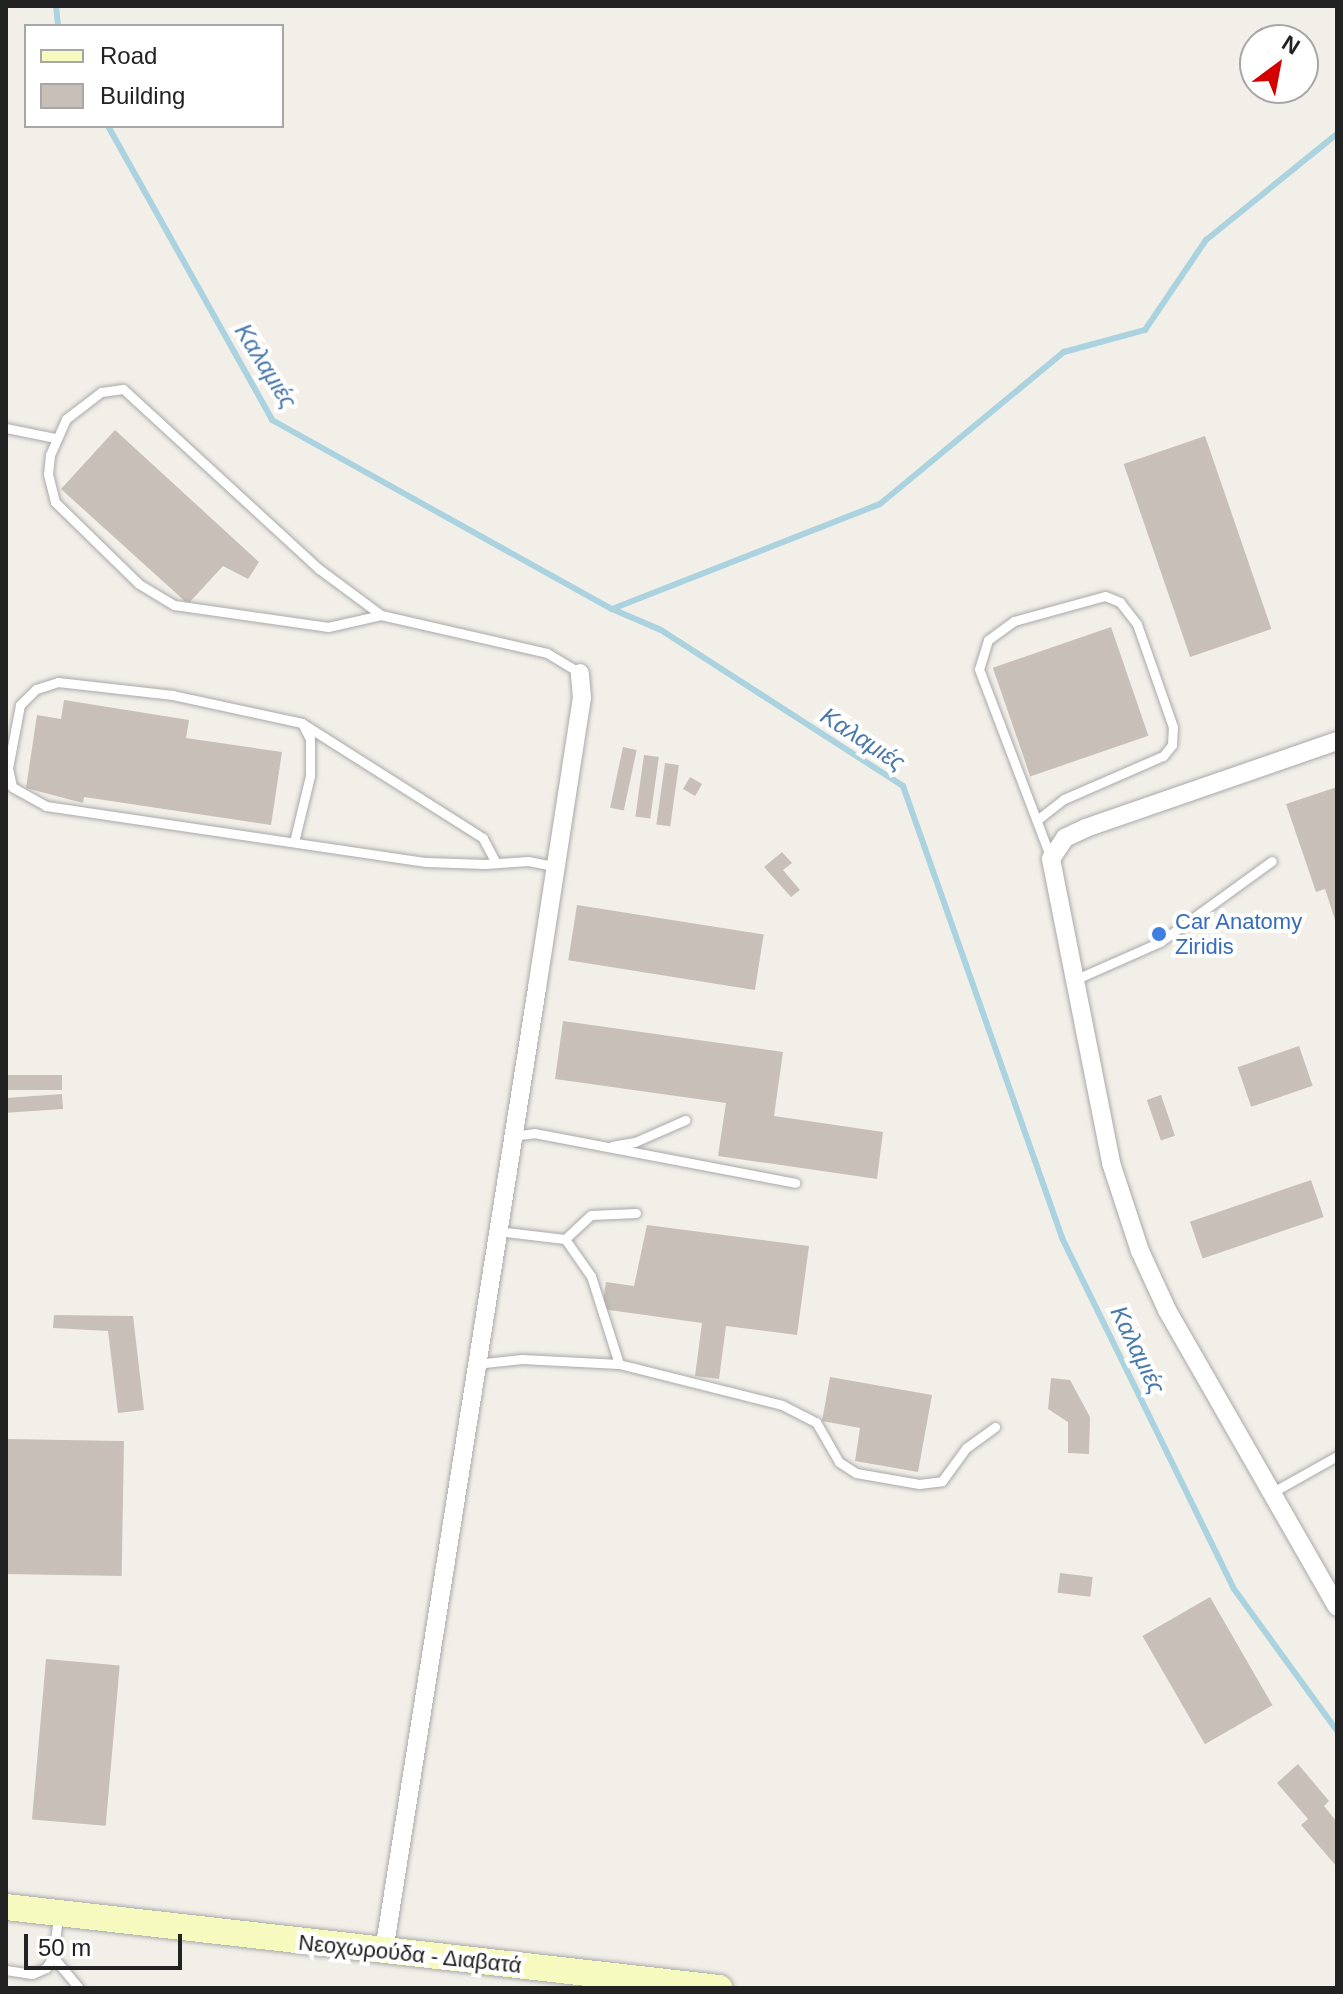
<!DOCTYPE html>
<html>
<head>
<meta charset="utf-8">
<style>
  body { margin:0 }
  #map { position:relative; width:1343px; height:1994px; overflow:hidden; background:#f2efe9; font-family:Arial,sans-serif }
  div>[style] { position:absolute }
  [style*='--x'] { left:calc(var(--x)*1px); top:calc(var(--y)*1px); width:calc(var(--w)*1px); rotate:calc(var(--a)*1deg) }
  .stream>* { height:6px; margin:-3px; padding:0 3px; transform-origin:3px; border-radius:3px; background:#aad3df }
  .building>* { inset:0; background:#c7bfb8; transform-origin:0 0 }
  .roads { filter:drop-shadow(0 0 2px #a9a9a9) drop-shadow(0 0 2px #a9a9a9) }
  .lane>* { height:9px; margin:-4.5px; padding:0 4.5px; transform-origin:4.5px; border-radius:4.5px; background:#fff }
  .street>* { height:18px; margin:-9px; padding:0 9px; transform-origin:9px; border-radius:9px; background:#fff }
  .secondary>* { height:26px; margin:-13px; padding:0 13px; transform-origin:13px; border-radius:13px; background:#f7fabf }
  .dots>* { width:22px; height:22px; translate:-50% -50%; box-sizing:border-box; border:4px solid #fff; border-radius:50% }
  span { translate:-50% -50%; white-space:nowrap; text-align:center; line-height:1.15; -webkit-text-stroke:8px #fff; paint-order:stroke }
  .shop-label { font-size:22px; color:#366cbe }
  .left { translate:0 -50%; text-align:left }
  .street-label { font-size:22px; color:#222 }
  .water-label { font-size:24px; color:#4a7aab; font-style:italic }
  .frame { position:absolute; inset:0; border:8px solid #222; pointer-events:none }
  .legend { position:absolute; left:24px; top:24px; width:260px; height:104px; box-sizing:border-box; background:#fff; border:2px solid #a7a7a7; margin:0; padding:10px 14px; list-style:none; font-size:24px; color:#222 }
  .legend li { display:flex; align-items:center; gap:16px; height:40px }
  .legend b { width:40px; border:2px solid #a7a7a7 }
  .north { position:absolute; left:1239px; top:24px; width:80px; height:80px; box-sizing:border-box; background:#fff; border:2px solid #a7a7a7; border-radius:50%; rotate:32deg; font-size:22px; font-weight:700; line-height:32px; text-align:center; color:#222 }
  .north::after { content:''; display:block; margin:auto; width:28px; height:36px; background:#d40000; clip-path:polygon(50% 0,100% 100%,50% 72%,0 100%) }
  .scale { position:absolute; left:24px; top:1934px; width:158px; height:36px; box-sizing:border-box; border:4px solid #222; border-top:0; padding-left:10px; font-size:24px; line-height:28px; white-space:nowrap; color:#222; -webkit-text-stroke:6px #fff; paint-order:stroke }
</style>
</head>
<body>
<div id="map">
  <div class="stream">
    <div style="--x:56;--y:6;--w:20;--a:84"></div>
    <div style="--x:108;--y:126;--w:337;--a:60.8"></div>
    <div style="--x:272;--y:420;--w:389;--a:29.1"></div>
    <div style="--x:612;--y:609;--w:53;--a:23.2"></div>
    <div style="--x:661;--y:630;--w:288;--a:32.8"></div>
    <div style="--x:903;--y:786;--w:479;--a:70.6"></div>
    <div style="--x:1062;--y:1238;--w:391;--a:63.9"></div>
    <div style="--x:1234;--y:1589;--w:175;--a:54"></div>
    <div style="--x:612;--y:609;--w:288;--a:-21.4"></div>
    <div style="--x:880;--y:504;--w:239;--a:-39.6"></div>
    <div style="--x:1064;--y:352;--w:84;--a:-15.2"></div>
    <div style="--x:1145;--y:330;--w:109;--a:-55.9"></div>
    <div style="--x:1206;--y:240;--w:169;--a:-39"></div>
  </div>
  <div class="building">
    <div style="clip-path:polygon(115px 430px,259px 562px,248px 579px,223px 566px,188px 604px,61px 489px)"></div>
    <div style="left:1205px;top:436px;width:204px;height:86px;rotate:71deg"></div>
    <div style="left:1111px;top:627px;width:115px;height:125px;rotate:71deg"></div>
    <div style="clip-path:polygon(64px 700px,189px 720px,186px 738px,282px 752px,271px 825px,84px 797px,83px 803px,26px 788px,37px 715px,61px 719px)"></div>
    <div style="left:623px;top:747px;width:14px;height:62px;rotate:12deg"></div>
    <div style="left:644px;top:755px;width:15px;height:62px;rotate:8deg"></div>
    <div style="left:665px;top:763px;width:14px;height:62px;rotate:8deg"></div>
    <div style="left:690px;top:777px;width:14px;height:14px;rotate:30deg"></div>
    <div style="clip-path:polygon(1337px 787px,1337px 923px,1336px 923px,1325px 889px,1316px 892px,1286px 804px)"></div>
    <div style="clip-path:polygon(782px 852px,792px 863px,783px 870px,800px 890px,791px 897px,764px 867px)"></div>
    <div style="left:577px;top:905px;width:189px;height:56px;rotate:9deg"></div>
    <div style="clip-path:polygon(563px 1021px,783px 1052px,774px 1116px,883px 1132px,877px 1179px,718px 1156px,726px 1103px,555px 1079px)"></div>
    <div style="left:1299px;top:1046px;width:42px;height:65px;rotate:71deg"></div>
    <div style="left:62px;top:1075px;width:15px;height:56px;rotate:90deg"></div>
    <div style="left:62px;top:1094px;width:15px;height:56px;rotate:86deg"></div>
    <div style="left:1161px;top:1095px;width:43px;height:15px;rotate:71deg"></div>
    <div style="left:1311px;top:1180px;width:39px;height:128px;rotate:71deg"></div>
    <div style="clip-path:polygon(647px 1225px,809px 1246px,797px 1335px,726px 1326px,719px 1379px,695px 1376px,702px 1323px,602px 1309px,606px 1282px,634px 1286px)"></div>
    <div style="clip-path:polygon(54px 1315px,133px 1316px,144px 1410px,118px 1413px,108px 1331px,53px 1328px)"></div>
    <div style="clip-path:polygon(830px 1377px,932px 1395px,918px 1472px,855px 1461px,860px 1428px,822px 1421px)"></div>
    <div style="clip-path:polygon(1051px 1378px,1070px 1380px,1090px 1417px,1089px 1454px,1068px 1453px,1068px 1422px,1048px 1409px)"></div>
    <div style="left:6px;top:1439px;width:118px;height:135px;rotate:1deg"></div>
    <div style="left:1060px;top:1573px;width:33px;height:20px;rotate:7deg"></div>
    <div style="left:1210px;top:1597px;width:125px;height:78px;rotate:60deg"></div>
    <div style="left:46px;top:1659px;width:74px;height:161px;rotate:5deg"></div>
    <div style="clip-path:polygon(1298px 1764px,1329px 1801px,1324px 1806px,1337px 1822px,1337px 1867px,1301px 1825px,1308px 1819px,1277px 1783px)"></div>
  </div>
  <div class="roads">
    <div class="lane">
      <div style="--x:6;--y:428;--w:50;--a:11.5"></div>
      <div style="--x:381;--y:615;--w:77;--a:-143.4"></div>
      <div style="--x:319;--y:569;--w:266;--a:-137.4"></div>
      <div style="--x:123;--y:389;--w:22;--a:172"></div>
      <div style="--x:101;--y:392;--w:44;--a:142.4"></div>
      <div style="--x:66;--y:419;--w:39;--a:114"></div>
      <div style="--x:50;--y:455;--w:19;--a:96"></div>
      <div style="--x:48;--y:474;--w:29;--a:76"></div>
      <div style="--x:55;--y:502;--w:117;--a:44.3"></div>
      <div style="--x:139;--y:584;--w:41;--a:31"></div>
      <div style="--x:174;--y:605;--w:156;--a:8.1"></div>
      <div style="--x:328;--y:627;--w:54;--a:-12.8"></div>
      <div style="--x:381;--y:615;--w:170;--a:12.9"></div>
      <div style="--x:547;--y:653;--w:39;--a:31"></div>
      <div style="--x:1037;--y:820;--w:34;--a:-38"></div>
      <div style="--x:1064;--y:799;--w:108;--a:-23.5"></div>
      <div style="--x:1163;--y:756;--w:14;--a:-51"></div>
      <div style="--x:1172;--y:745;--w:18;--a:-87"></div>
      <div style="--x:1173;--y:727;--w:109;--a:-109.3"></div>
      <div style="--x:1137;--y:624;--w:28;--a:-128"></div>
      <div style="--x:1120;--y:602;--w:16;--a:-158"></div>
      <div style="--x:1105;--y:596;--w:94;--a:164.6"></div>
      <div style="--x:1014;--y:621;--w:32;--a:144"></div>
      <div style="--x:988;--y:640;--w:30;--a:107"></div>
      <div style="--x:979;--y:669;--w:203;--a:69.2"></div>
      <div style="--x:294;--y:842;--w:68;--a:-76.4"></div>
      <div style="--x:310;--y:776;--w:37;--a:-90"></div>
      <div style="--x:310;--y:739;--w:18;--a:-117"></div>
      <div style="--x:495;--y:861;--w:26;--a:-118"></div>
      <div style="--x:483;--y:838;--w:214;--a:-147.6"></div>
      <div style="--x:302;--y:723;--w:132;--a:-167.8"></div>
      <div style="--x:173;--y:695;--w:116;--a:-173.6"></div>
      <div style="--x:58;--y:682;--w:23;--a:162"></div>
      <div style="--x:36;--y:689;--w:23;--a:135"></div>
      <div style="--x:20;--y:705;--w:64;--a:100.8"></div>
      <div style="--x:8;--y:768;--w:19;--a:78"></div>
      <div style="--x:12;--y:787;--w:39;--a:29"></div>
      <div style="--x:46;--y:806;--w:384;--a:8.4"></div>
      <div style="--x:426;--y:862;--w:59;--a:1.9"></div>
      <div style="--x:485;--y:864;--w:43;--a:-4"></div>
      <div style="--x:528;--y:861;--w:25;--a:11"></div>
      <div style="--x:1074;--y:980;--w:94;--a:-23.8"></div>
      <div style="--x:1160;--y:942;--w:138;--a:-35.9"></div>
      <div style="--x:511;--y:1136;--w:23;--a:-7"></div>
      <div style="--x:534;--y:1133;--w:266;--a:10.8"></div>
      <div style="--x:612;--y:1146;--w:23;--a:-10"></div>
      <div style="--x:635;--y:1142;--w:55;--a:-23.7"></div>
      <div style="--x:497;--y:1231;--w:68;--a:6.7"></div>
      <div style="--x:565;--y:1239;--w:35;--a:-43"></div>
      <div style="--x:591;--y:1215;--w:45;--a:-2.5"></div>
      <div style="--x:565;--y:1239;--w:45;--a:54.9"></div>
      <div style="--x:591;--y:1276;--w:92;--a:72.3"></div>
      <div style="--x:475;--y:1364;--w:47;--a:-6.1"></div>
      <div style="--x:522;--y:1359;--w:97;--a:3"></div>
      <div style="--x:619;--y:1364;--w:168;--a:14.1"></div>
      <div style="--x:782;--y:1405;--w:38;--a:27"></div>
      <div style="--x:816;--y:1422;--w:46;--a:60.1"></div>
      <div style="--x:839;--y:1462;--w:20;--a:33"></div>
      <div style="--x:856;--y:1473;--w:64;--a:9.9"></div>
      <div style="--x:919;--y:1484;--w:23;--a:-7"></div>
      <div style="--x:942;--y:1481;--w:41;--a:-54"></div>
      <div style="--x:966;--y:1448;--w:36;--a:-36"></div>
      <div style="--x:1271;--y:1493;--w:76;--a:-29.3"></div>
      <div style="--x:53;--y:1957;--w:40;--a:50"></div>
      <div style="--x:6;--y:1970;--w:26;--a:9"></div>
      <div style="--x:32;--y:1974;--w:15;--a:-23"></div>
      <div style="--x:46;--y:1968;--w:13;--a:-58"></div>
      <div style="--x:53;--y:1957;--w:40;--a:-82.9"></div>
    </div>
    <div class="street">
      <div style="--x:1337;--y:741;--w:266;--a:160.9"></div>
      <div style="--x:1086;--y:828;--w:23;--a:155"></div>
      <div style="--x:1065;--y:838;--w:25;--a:124"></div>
      <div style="--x:1051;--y:859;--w:310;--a:78.8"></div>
      <div style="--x:1111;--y:1163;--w:93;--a:71.8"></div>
      <div style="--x:1140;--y:1251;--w:65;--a:65.4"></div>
      <div style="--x:1167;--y:1310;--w:342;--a:60.2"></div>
      <div style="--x:384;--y:1951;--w:975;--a:-80.97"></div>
      <div style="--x:537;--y:988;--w:293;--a:-81.2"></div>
      <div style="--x:582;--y:698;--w:25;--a:-95"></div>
    </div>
    <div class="secondary">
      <div style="--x:6;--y:1907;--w:718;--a:6.48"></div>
    </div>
  </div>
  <div class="dots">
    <div style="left:1159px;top:934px;background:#3f7fe0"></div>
  </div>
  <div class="shop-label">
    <span class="left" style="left:1175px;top:934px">Car Anatomy<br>Ziridis</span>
  </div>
  <div class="street-label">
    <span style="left:410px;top:1954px;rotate:6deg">Νεοχωρούδα - Διαβατά</span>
  </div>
  <div class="water-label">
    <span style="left:266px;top:366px;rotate:58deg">Καλαμιές</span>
    <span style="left:863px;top:739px;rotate:33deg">Καλαμιές</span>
    <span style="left:1138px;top:1350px;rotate:64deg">Καλαμιές</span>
  </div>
  <div class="frame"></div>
  <ul class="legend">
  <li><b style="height:10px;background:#f7fabf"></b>Road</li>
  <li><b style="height:22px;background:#c7bfb8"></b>Building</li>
  </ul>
  <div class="north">N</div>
  <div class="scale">50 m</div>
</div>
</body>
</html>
